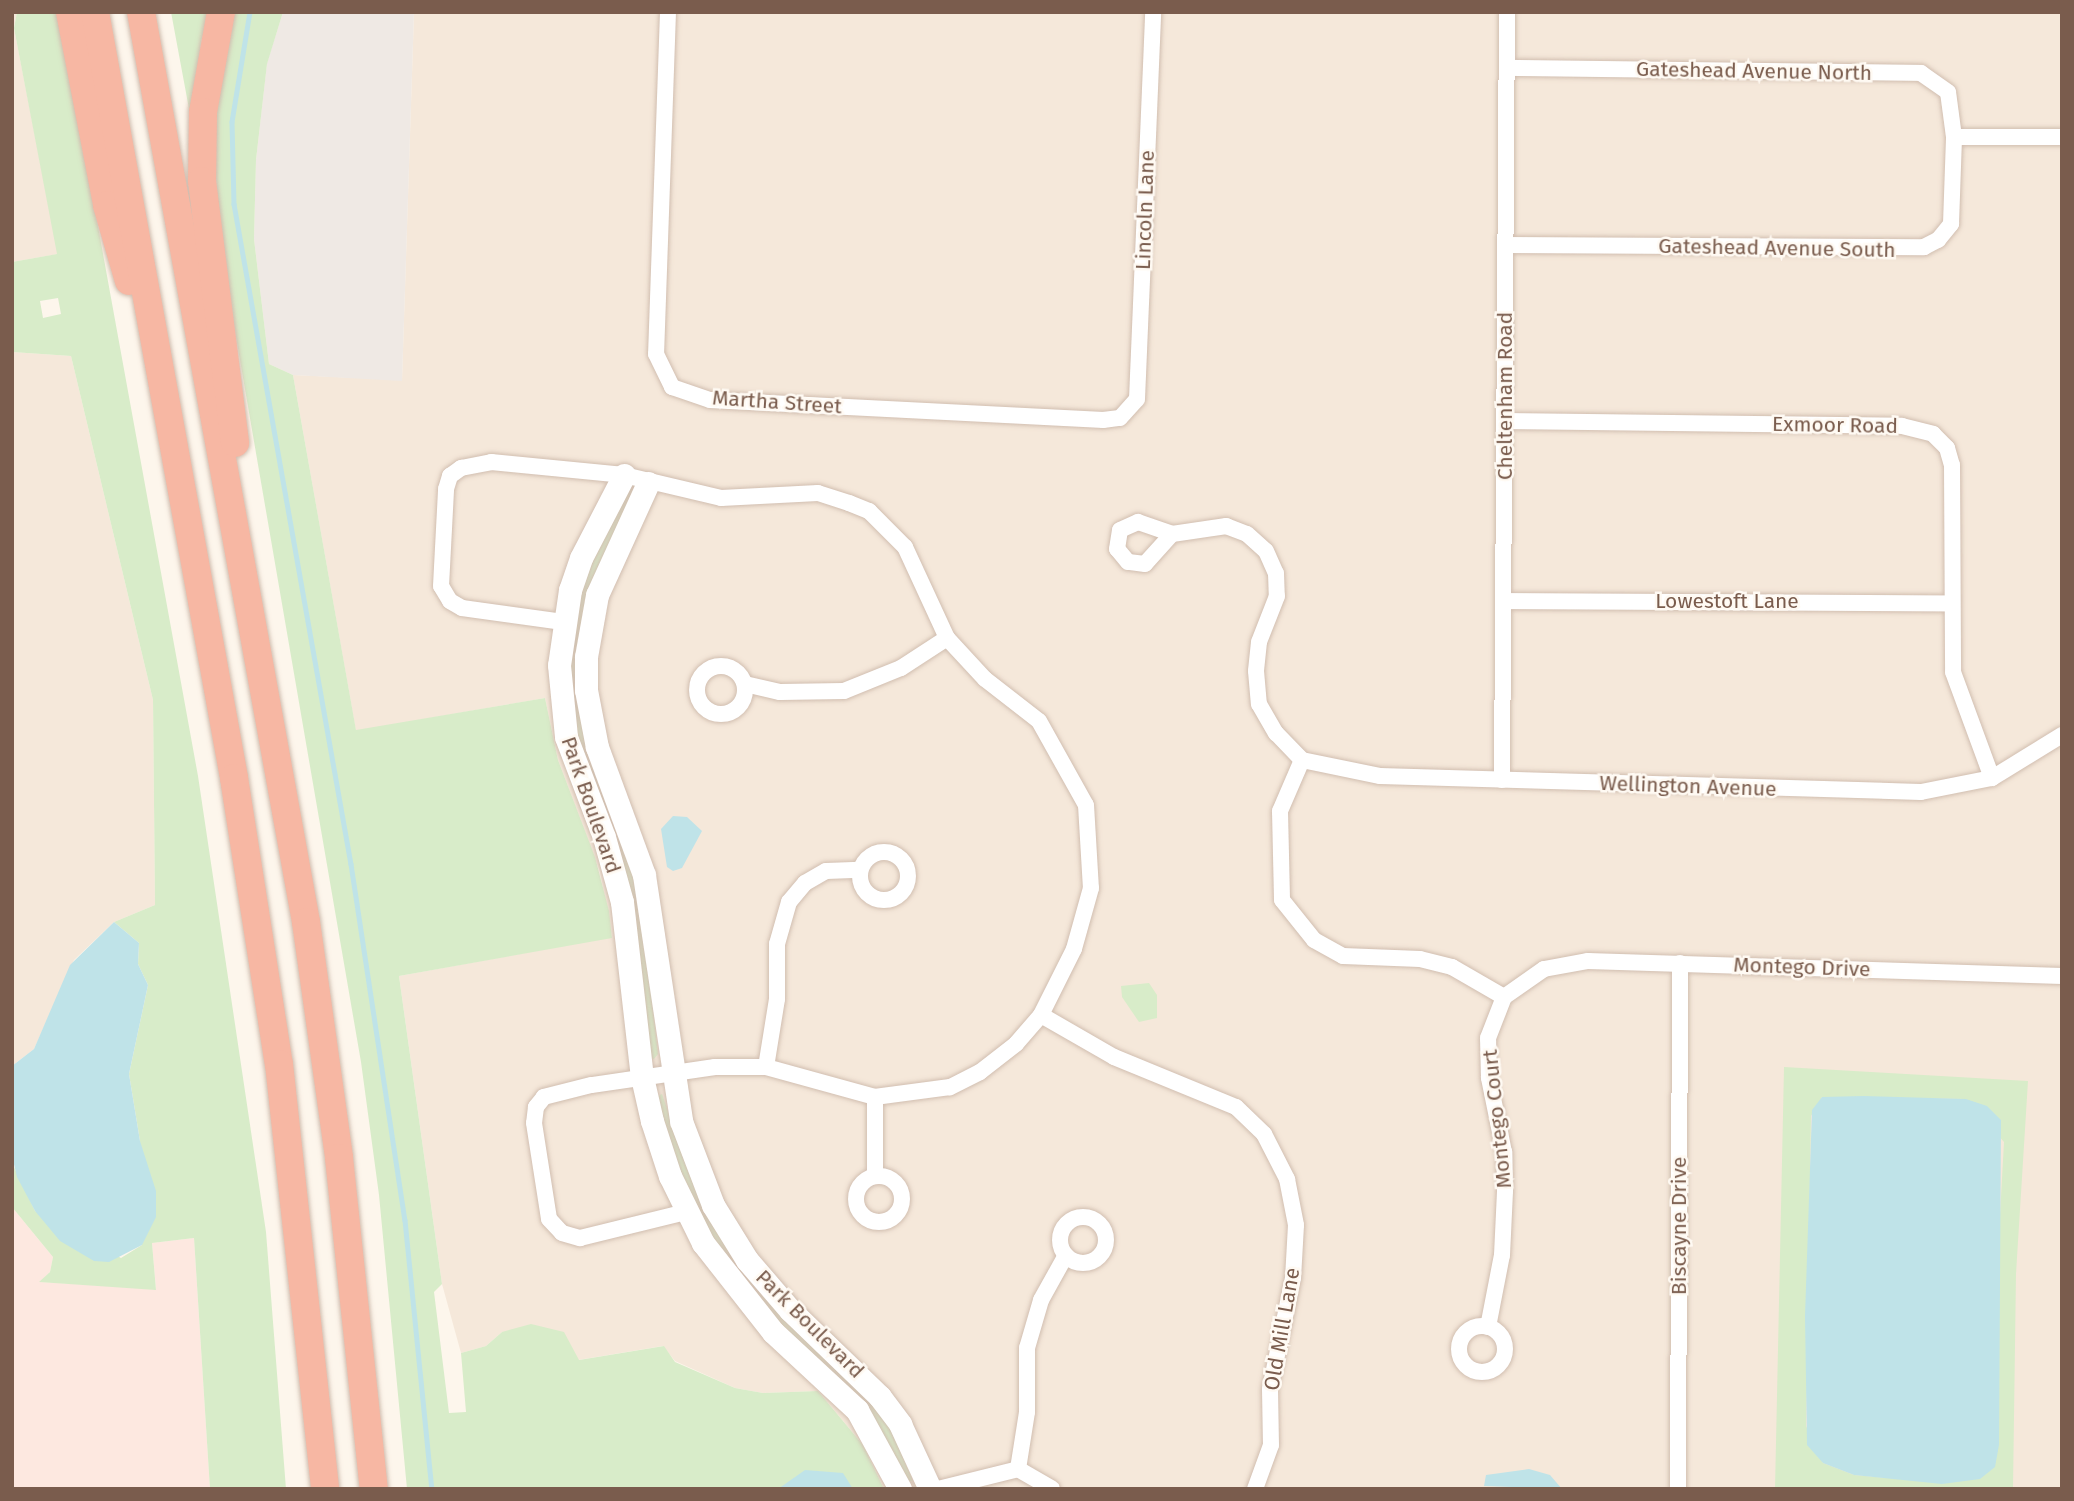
<!DOCTYPE html>
<html>
<head>
<meta charset="utf-8">
<style>
  body { margin:0 }
  #map { position:relative; width:2074px; height:1501px; overflow:hidden; background:#fdf6ec; font-family:"Fira Sans",sans-serif }
  div>[style] { position:absolute }
  [style*='--x'] { left:calc(var(--x)*1px); top:calc(var(--y)*1px); width:calc(var(--w)*1px); rotate:calc(var(--a)*1deg) }
  .residential>* { inset:0; background:#f5e8da }
  .commercial>* { inset:0; background:#fde8e0 }
  .industrial>* { inset:0; background:#efe9e4 }
  .green>* { inset:0; background:#d8ecc9 }
  .water>* { inset:0; background:#bfe3e8 }
  .stream>* { height:4.5px; margin:-2.25px; padding:0 2.25px; transform-origin:2.25px; border-radius:2.25px; background:#bfe3e8 }
  .roads { filter:drop-shadow(0 0 2px #d1beb0) drop-shadow(0 0 2px #d1beb0) }
  .street>* { height:16px; margin:-8px; padding:0 8px; transform-origin:8px; border-radius:8px; background:#fff }
  .street>.ring { margin:-8px; padding:0; box-sizing:content-box; background:none; border:16px solid #fff; border-radius:50% }
  .secondary>* { height:23px; margin:-11.5px; padding:0 11.5px; transform-origin:11.5px; border-radius:11.5px; background:#fff }
  .highway>* { height:28px; margin:-14px; padding:0 14px; transform-origin:14px; border-radius:14px; background:#f7b7a3 }
  span { translate:-50% -50%; white-space:nowrap; text-align:center; line-height:1.15; -webkit-text-stroke:5px #fffaf3; paint-order:stroke }
  .street-label { font-size:21px; color:#7a5c4d }
  .frame { position:absolute; inset:0; border:14px solid #7a5c4d; pointer-events:none }
</style>
</head>
<body>
<div id="map">
  <div class="residential">
    <div style="clip-path:polygon(12px 12px,17px 12px,14px 28px,58px 254px,12px 262px)"></div>
    <div style="clip-path:polygon(414px 12px,2062px 12px,2062px 1489px,884px 1489px,863px 1445px,818px 1391px,763px 1393px,735px 1388px,675px 1361px,663px 1346px,578px 1360px,502px 1332px,486px 1346px,461px 1353px,442px 1284px,399px 976px,612px 937px,600px 872px,558px 760px,545px 698px,356px 731px,293px 375px,402px 380px)"></div>
    <div style="clip-path:polygon(12px 352px,71px 356px,153px 700px,155px 905px,114px 922px,74px 960px,34px 1049px,12px 1066px)"></div>
  </div>
  <div class="commercial">
    <div style="clip-path:polygon(12px 1207px,53px 1257px,50px 1272px,40px 1282px,156px 1289px,152px 1243px,194px 1238px,210px 1489px,12px 1489px)"></div>
  </div>
  <div class="industrial">
    <div style="clip-path:polygon(283px 12px,414px 12px,402px 381px,293px 375px,269px 364px,254px 239px,256px 160px,267px 63px)"></div>
  </div>
  <div class="green">
    <div style="clip-path:polygon(evenodd,17px 12px,59px 12px,198px 776px,266px 1232px,286px 1489px,210px 1489px,194px 1238px,152px 1243px,156px 1290px,39px 1282px,50px 1272px,53px 1257px,12px 1207px,14px 1167px,35px 1211px,121px 1258px,142px 1245px,140px 1141px,129px 1074px,148px 985px,138px 964px,139px 943px,114px 922px,155px 905px,153px 700px,71px 356px,12px 352px,12px 262px,57px 254px,14px 28px,17px 12px,58px 298px,61px 314px,43px 318px,40px 301px,58px 298px)"></div>
    <div style="clip-path:polygon(171px 12px,210px 12px,201px 41px,192px 125px)"></div>
    <div style="clip-path:polygon(235px 12px,283px 12px,267px 64px,256px 160px,254px 239px,269px 364px,293px 375px,356px 730px,545px 698px,558px 760px,595px 857px,609px 911px,612px 938px,399px 976px,442px 1284px,434px 1292px,449px 1413px,466px 1412px,461px 1353px,486px 1346px,502px 1332px,531px 1324px,564px 1332px,579px 1360px,664px 1346px,675px 1362px,735px 1388px,763px 1393px,818px 1391px,863px 1445px,884px 1489px,407px 1489px,379px 1195px,361px 1062px,236px 337px,217px 200px,214px 123px,223px 54px)"></div>
    <div style="clip-path:polygon(630px 487px,633px 489px,581px 623px,643px 918px,658px 1054px,654px 1059px,650px 1058px,577px 746px,567px 662px,584px 574px)"></div>
    <div style="clip-path:polygon(1149px 983px,1157px 995px,1157px 1018px,1139px 1022px,1122px 997px,1121px 986px)"></div>
    <div style="clip-path:polygon(evenodd,1784px 1067px,2028px 1081px,2016px 1274px,2013px 1489px,1775px 1489px,1784px 1067px,1822px 1097px,1966px 1099px,2004px 1142px,1998px 1251px,1999px 1445px,1887px 1478px,1854px 1475px,1823px 1463px,1806px 1426px,1811px 1116px,1822px 1097px)"></div>
    <div style="clip-path:polygon(662px 1094px,688px 1169px,890px 1427px,913px 1481px,908px 1481px,873px 1419px,790px 1337px,698px 1219px,665px 1135px,658px 1096px)"></div>
  </div>
  <div class="water">
    <div style="clip-path:polygon(673px 816px,687px 817px,702px 831px,682px 868px,673px 871px,667px 867px,661px 829px)"></div>
    <div style="clip-path:polygon(114px 922px,139px 943px,138px 964px,148px 985px,129px 1074px,140px 1141px,156px 1191px,156px 1217px,142px 1245px,109px 1262px,94px 1261px,60px 1241px,35px 1211px,17px 1177px,12px 1156px,12px 1066px,34px 1049px,70px 965px)"></div>
    <div style="clip-path:polygon(1864px 1096px,1966px 1099px,1987px 1106px,2001px 1120px,1999px 1445px,1995px 1467px,1980px 1479px,1942px 1484px,1854px 1475px,1823px 1463px,1807px 1445px,1805px 1316px,1812px 1110px,1822px 1097px)"></div>
    <div style="clip-path:polygon(1529px 1469px,1550px 1475px,1562px 1489px,1484px 1486px,1486px 1475px)"></div>
    <div style="clip-path:polygon(805px 1470px,843px 1473px,853px 1489px,778px 1489px)"></div>
  </div>
  <div class="stream">
    <div style="--x:250;--y:12;--w:111;--a:99.3"></div>
    <div style="--x:232;--y:122;--w:82;--a:88.6"></div>
    <div style="--x:234;--y:204;--w:670;--a:79.95"></div>
    <div style="--x:351;--y:864;--w:360;--a:81.4"></div>
    <div style="--x:405;--y:1220;--w:270;--a:84.3"></div>
  </div>
  <div class="roads">
    <div class="street">
      <div style="--x:668;--y:12;--w:342;--a:92"></div>
      <div style="--x:656;--y:354;--w:37;--a:64"></div>
      <div style="--x:672;--y:387;--w:40;--a:18.9"></div>
      <div style="--x:710;--y:400;--w:394;--a:2.9"></div>
      <div style="--x:1103;--y:420;--w:17;--a:-7"></div>
      <div style="--x:1120;--y:418;--w:25;--a:-48"></div>
      <div style="--x:1137;--y:399;--w:387;--a:-87.6"></div>
      <div style="--x:1954;--y:137;--w:108;--a:0"></div>
      <div style="--x:1505;--y:245;--w:419;--a:0.3"></div>
      <div style="--x:1924;--y:247;--w:16;--a:-27"></div>
      <div style="--x:1938;--y:240;--w:21;--a:-51"></div>
      <div style="--x:1951;--y:224;--w:87;--a:-88"></div>
      <div style="--x:1954;--y:137;--w:45;--a:-97.6"></div>
      <div style="--x:1948;--y:92;--w:33;--a:-145"></div>
      <div style="--x:1921;--y:73;--w:414;--a:-179.3"></div>
      <div style="--x:1504;--y:421;--w:398;--a:0.7"></div>
      <div style="--x:1902;--y:426;--w:32;--a:14"></div>
      <div style="--x:1933;--y:434;--w:20;--a:45"></div>
      <div style="--x:1947;--y:448;--w:18;--a:74"></div>
      <div style="--x:1952;--y:465;--w:207;--a:89.7"></div>
      <div style="--x:1953;--y:672;--w:113;--a:69.8"></div>
      <div style="--x:1172;--y:534;--w:40;--a:132"></div>
      <div style="--x:1145;--y:564;--w:17;--a:-173"></div>
      <div style="--x:1128;--y:562;--w:17;--a:-130"></div>
      <div style="--x:1117;--y:549;--w:19;--a:-81"></div>
      <div style="--x:1120;--y:530;--w:20;--a:-24"></div>
      <div style="--x:1138;--y:522;--w:36;--a:19"></div>
      <div style="--x:1172;--y:534;--w:55;--a:-8.4"></div>
      <div style="--x:1226;--y:526;--w:22;--a:21"></div>
      <div style="--x:1247;--y:534;--w:25;--a:42"></div>
      <div style="--x:1266;--y:551;--w:24;--a:66"></div>
      <div style="--x:1276;--y:573;--w:23;--a:88"></div>
      <div style="--x:1277;--y:596;--w:49;--a:111.4"></div>
      <div style="--x:1259;--y:642;--w:29;--a:96"></div>
      <div style="--x:1256;--y:671;--w:33;--a:85"></div>
      <div style="--x:1259;--y:704;--w:34;--a:60"></div>
      <div style="--x:1276;--y:733;--w:37;--a:46"></div>
      <div style="--x:1504;--y:601;--w:446;--a:0.3"></div>
      <div style="--x:563;--y:622;--w:102;--a:-172.1"></div>
      <div style="--x:462;--y:608;--w:14;--a:-150"></div>
      <div style="--x:450;--y:601;--w:17;--a:-121"></div>
      <div style="--x:441;--y:586;--w:97;--a:-87"></div>
      <div style="--x:446;--y:489;--w:14;--a:-73"></div>
      <div style="--x:450;--y:476;--w:14;--a:-36"></div>
      <div style="--x:461;--y:468;--w:31;--a:-11"></div>
      <div style="--x:491;--y:462;--w:134;--a:5.6"></div>
      <div style="--x:624;--y:475;--w:100;--a:13.3"></div>
      <div style="--x:721;--y:498;--w:97;--a:-3"></div>
      <div style="--x:818;--y:493;--w:33;--a:18"></div>
      <div style="--x:849;--y:503;--w:22;--a:22"></div>
      <div style="--x:869;--y:511;--w:51;--a:45"></div>
      <div style="--x:905;--y:547;--w:100;--a:65.2"></div>
      <div style="--x:947;--y:638;--w:56;--a:47.2"></div>
      <div style="--x:985;--y:679;--w:68;--a:37.9"></div>
      <div style="--x:1039;--y:721;--w:96;--a:60.8"></div>
      <div style="--x:1086;--y:805;--w:83;--a:86.6"></div>
      <div style="--x:1091;--y:888;--w:63;--a:105.6"></div>
      <div style="--x:1074;--y:949;--w:74;--a:116.6"></div>
      <div style="--x:1041;--y:1015;--w:38;--a:131"></div>
      <div style="--x:1016;--y:1044;--w:46;--a:142.1"></div>
      <div style="--x:980;--y:1072;--w:34;--a:153"></div>
      <div style="--x:950;--y:1087;--w:76;--a:172.4"></div>
      <div style="--x:875;--y:1097;--w:113;--a:-164.6"></div>
      <div style="--x:766;--y:1067;--w:51;--a:180"></div>
      <div style="--x:715;--y:1067;--w:125;--a:171.7"></div>
      <div style="--x:591;--y:1085;--w:49;--a:165.7"></div>
      <div style="--x:544;--y:1097;--w:13;--a:129"></div>
      <div style="--x:536;--y:1107;--w:16;--a:97"></div>
      <div style="--x:534;--y:1123;--w:97;--a:81.1"></div>
      <div style="--x:549;--y:1219;--w:19;--a:47"></div>
      <div style="--x:562;--y:1233;--w:19;--a:16"></div>
      <div style="--x:580;--y:1238;--w:109;--a:-13.8"></div>
      <div class="ring" style="left:697px;top:666px;width:32px;height:32px"></div>
      <div style="--x:745;--y:684;--w:36;--a:13"></div>
      <div style="--x:780;--y:692;--w:64;--a:-0.9"></div>
      <div style="--x:844;--y:691;--w:61;--a:-22"></div>
      <div style="--x:901;--y:668;--w:55;--a:-33.1"></div>
      <div style="--x:1302;--y:760;--w:56;--a:113.3"></div>
      <div style="--x:1280;--y:811;--w:89;--a:88.7"></div>
      <div style="--x:1282;--y:900;--w:51;--a:51.3"></div>
      <div style="--x:1314;--y:940;--w:33;--a:29"></div>
      <div style="--x:1343;--y:956;--w:77;--a:2.2"></div>
      <div style="--x:1420;--y:959;--w:33;--a:14"></div>
      <div style="--x:1452;--y:967;--w:60;--a:30"></div>
      <div style="--x:1504;--y:997;--w:49;--a:-35"></div>
      <div style="--x:1544;--y:969;--w:45;--a:-10.3"></div>
      <div style="--x:1588;--y:961;--w:474;--a:1.8"></div>
      <div style="--x:1302;--y:760;--w:80;--a:11.6"></div>
      <div style="--x:1380;--y:776;--w:541;--a:1.69"></div>
      <div style="--x:1921;--y:792;--w:72;--a:-11.2"></div>
      <div style="--x:1992;--y:778;--w:82;--a:-31.6"></div>
      <div style="--x:1502;--y:780;--w:768;--a:-89.63"></div>
      <div class="ring" style="left:860px;top:852px;width:32px;height:32px"></div>
      <div style="--x:1041;--y:1015;--w:84;--a:29.9"></div>
      <div style="--x:1114;--y:1057;--w:132;--a:22.3"></div>
      <div style="--x:1236;--y:1107;--w:39;--a:44"></div>
      <div style="--x:1264;--y:1134;--w:51;--a:62.9"></div>
      <div style="--x:1287;--y:1179;--w:47;--a:78.9"></div>
      <div style="--x:1296;--y:1225;--w:53;--a:93.2"></div>
      <div style="--x:1293;--y:1278;--w:113;--a:101.7"></div>
      <div style="--x:1270;--y:1389;--w:56;--a:89"></div>
      <div style="--x:1271;--y:1445;--w:47;--a:110"></div>
      <div style="--x:766;--y:1067;--w:69;--a:-80.8"></div>
      <div style="--x:777;--y:999;--w:55;--a:-90"></div>
      <div style="--x:777;--y:944;--w:44;--a:-74.1"></div>
      <div style="--x:789;--y:902;--w:25;--a:-50"></div>
      <div style="--x:805;--y:883;--w:24;--a:-30"></div>
      <div style="--x:826;--y:871;--w:34;--a:-2"></div>
      <div style="--x:875;--y:1097;--w:79;--a:90"></div>
      <div class="ring" style="left:856px;top:1176px;width:30px;height:30px"></div>
      <div class="ring" style="left:1060px;top:1217px;width:30px;height:30px"></div>
      <div class="ring" style="left:1459px;top:1326px;width:30px;height:30px"></div>
      <div style="--x:1488;--y:1327;--w:73;--a:-79"></div>
      <div style="--x:1502;--y:1255;--w:64;--a:-87.3"></div>
      <div style="--x:1505;--y:1191;--w:39;--a:-91"></div>
      <div style="--x:1504;--y:1152;--w:76;--a:-101.5"></div>
      <div style="--x:1489;--y:1078;--w:40;--a:-91.4"></div>
      <div style="--x:1488;--y:1038;--w:44;--a:-68.7"></div>
      <div style="--x:1018;--y:1469;--w:58;--a:-81"></div>
      <div style="--x:1027;--y:1412;--w:64;--a:-90"></div>
      <div style="--x:1027;--y:1348;--w:50;--a:-73.7"></div>
      <div style="--x:1041;--y:1300;--w:51;--a:-60.9"></div>
      <div style="--x:938;--y:1489;--w:82;--a:-14"></div>
      <div style="--x:1018;--y:1469;--w:39;--a:30"></div>
      <div style="--x:1678;--y:1489;--w:526;--a:-89.78"></div>
    </div>
    <div class="secondary">
      <div style="--x:624;--y:475;--w:93;--a:117.4"></div>
      <div style="--x:581;--y:558;--w:34;--a:109"></div>
      <div style="--x:570;--y:590;--w:76;--a:98.3"></div>
      <div style="--x:559;--y:665;--w:72;--a:84.4"></div>
      <div style="--x:566;--y:737;--w:107;--a:69.2"></div>
      <div style="--x:604;--y:837;--w:67;--a:74.5"></div>
      <div style="--x:622;--y:902;--w:176;--a:83.5"></div>
      <div style="--x:642;--y:1077;--w:45;--a:77.2"></div>
      <div style="--x:652;--y:1121;--w:58;--a:71.9"></div>
      <div style="--x:670;--y:1176;--w:75;--a:63.8"></div>
      <div style="--x:703;--y:1243;--w:113;--a:51.8"></div>
      <div style="--x:773;--y:1332;--w:115;--a:42.9"></div>
      <div style="--x:857;--y:1410;--w:90;--a:61.4"></div>
      <div style="--x:648;--y:483;--w:123;--a:114.5"></div>
      <div style="--x:597;--y:595;--w:63;--a:100.1"></div>
      <div style="--x:586;--y:657;--w:33;--a:90"></div>
      <div style="--x:586;--y:690;--w:58;--a:79.1"></div>
      <div style="--x:597;--y:747;--w:136;--a:69.8"></div>
      <div style="--x:644;--y:875;--w:249;--a:81.4"></div>
      <div style="--x:681;--y:1121;--w:90;--a:69.1"></div>
      <div style="--x:713;--y:1205;--w:65;--a:58.3"></div>
      <div style="--x:747;--y:1260;--w:66;--a:49.3"></div>
      <div style="--x:790;--y:1310;--w:125;--a:44"></div>
      <div style="--x:880;--y:1397;--w:34;--a:53"></div>
      <div style="--x:900;--y:1424;--w:72;--a:65.2"></div>
    </div>
    <div class="highway">
      <div style="--x:70;--y:12;--w:197;--a:79.1"></div>
      <div style="--x:107;--y:205;--w:79;--a:73.9"></div>
      <div style="--x:95;--y:12;--w:779;--a:79.71"></div>
      <div style="--x:234;--y:778;--w:290;--a:81.1"></div>
      <div style="--x:279;--y:1064;--w:427;--a:83.8"></div>
      <div style="--x:141;--y:12;--w:925;--a:79.72"></div>
      <div style="--x:306;--y:922;--w:238;--a:82"></div>
      <div style="--x:339;--y:1158;--w:333;--a:84"></div>
      <div style="--x:221;--y:12;--w:102;--a:100.2"></div>
      <div style="--x:203;--y:112;--w:69;--a:90.8"></div>
      <div style="--x:202;--y:181;--w:264;--a:82.8"></div>
    </div>
  </div>
  <div class="street-label">
    <span style="left:1754px;top:71px;rotate:1deg">Gateshead Avenue North</span>
    <span style="left:1145px;top:210px;rotate:-88deg">Lincoln Lane</span>
    <span style="left:1777px;top:248px;rotate:1deg">Gateshead Avenue South</span>
    <span style="left:1505px;top:396px;rotate:-90deg">Cheltenham Road</span>
    <span style="left:777px;top:402px;rotate:4deg">Martha Street</span>
    <span style="left:1835px;top:425px;rotate:1deg">Exmoor Road</span>
    <span style="left:1727px;top:601px">Lowestoft Lane</span>
    <span style="left:1688px;top:786px;rotate:2deg">Wellington Avenue</span>
    <span style="left:591px;top:805px;rotate:71deg">Park Boulevard</span>
    <span style="left:1802px;top:967px;rotate:2deg">Montego Drive</span>
    <span style="left:1497px;top:1119px;rotate:-96deg">Montego Court</span>
    <span style="left:1679px;top:1226px;rotate:-90deg">Biscayne Drive</span>
    <span style="left:810px;top:1324px;rotate:45deg">Park Boulevard</span>
    <span style="left:1282px;top:1329px;rotate:-80deg">Old Mill Lane</span>
  </div>
  <div class="frame"></div>
</div>
</body>
</html>
